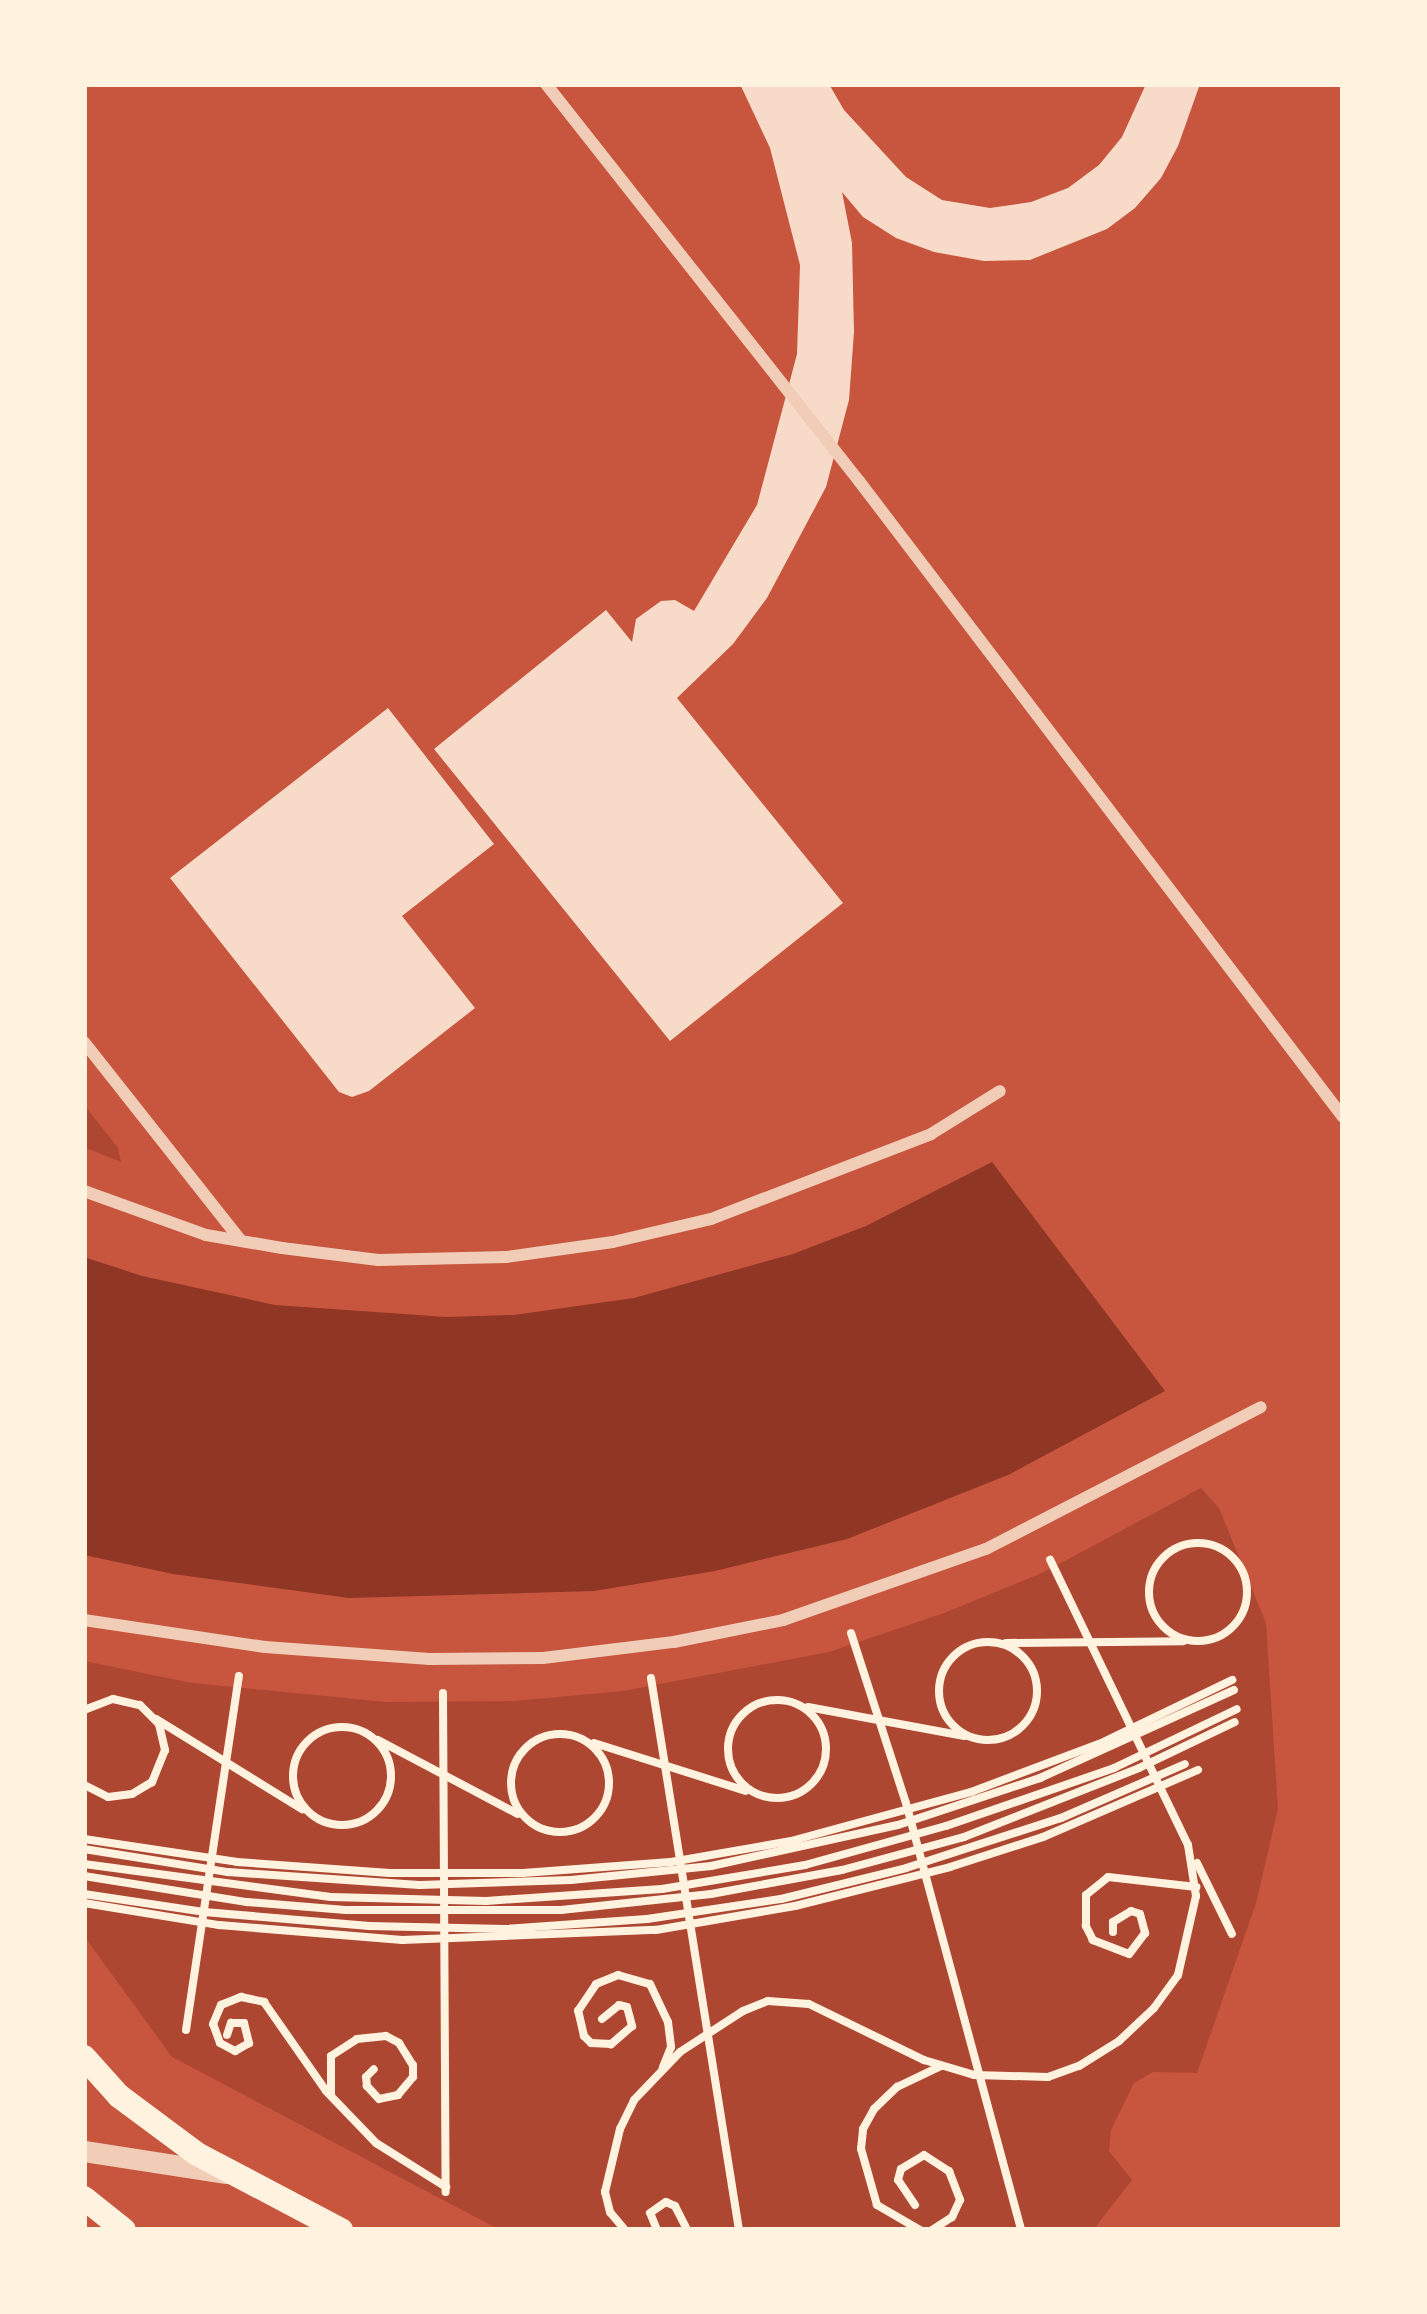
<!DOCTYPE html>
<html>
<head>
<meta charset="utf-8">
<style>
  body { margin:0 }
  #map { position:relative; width:1427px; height:2314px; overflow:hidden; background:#c8553d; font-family:Helvetica,sans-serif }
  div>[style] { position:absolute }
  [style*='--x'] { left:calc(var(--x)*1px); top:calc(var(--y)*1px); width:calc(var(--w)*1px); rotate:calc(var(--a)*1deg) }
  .green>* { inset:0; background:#ae4732 }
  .water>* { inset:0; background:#8f3625 }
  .building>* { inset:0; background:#f7dbc8 }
  .path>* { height:8px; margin:-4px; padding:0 4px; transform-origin:4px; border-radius:4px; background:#fff3e0 }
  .path>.ring { margin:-4px; padding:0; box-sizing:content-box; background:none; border:8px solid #fff3e0; border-radius:50% }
  .minor>* { height:12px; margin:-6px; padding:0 6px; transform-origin:6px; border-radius:6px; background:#f1ccb7 }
  .tertiary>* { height:21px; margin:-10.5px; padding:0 10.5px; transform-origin:10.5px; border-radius:10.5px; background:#f1ccb7 }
  .secondary>* { height:24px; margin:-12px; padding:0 12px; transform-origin:12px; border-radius:12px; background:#fff3e0 }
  span { translate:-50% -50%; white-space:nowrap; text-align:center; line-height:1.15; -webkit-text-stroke:9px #fff3e0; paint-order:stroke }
  .frame { position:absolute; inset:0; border:87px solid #fff3e0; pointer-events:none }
</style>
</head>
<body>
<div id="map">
  <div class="green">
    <div style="clip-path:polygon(84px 1105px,118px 1148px,121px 1162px,84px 1147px)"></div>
    <div style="clip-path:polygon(1201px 1488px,1219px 1508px,1266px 1623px,1278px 1809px,1256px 1903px,1197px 2073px,1153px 2072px,1134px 2083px,1111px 2130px,1109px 2151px,1132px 2180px,1093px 2230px,500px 2230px,172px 2057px,84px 1936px,84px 1661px,192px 1683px,386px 1702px,514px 1701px,623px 1691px,829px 1652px,944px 1613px,1044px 1572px)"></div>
  </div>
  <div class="water">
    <div style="clip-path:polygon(992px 1162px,1165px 1391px,1008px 1475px,847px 1539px,715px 1571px,594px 1591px,349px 1598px,173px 1574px,84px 1555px,84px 1257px,142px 1276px,275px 1305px,446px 1317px,514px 1315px,634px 1298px,793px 1254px,866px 1226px)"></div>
  </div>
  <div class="building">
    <div style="clip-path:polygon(740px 84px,829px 84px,844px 110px,906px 177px,942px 200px,990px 208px,1031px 202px,1068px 188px,1099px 165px,1122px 137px,1146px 84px,1200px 84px,1178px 146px,1161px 178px,1135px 208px,1107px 229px,1030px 260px,984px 261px,934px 252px,896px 238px,863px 217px,842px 192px,852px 243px,854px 332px,849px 400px,826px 487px,767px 598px,733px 644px,677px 698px,843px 903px,670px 1041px,434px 749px,606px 610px,632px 642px,636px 619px,661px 601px,675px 600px,694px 611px,757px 505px,797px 354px,800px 265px,770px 148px)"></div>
    <div style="clip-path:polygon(388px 708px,494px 844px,402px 916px,475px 1008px,369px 1091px,352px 1097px,339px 1092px,170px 878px)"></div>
  </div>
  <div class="path">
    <div class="ring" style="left:1149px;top:1543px;width:90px;height:90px"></div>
    <div style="--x:851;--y:1633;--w:179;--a:72.1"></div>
    <div style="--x:906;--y:1803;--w:442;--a:74.9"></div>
    <div class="ring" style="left:939px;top:1642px;width:90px;height:90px"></div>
    <div style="--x:1006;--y:1643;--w:177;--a:-0.6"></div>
    <div style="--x:651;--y:1678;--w:559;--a:80.94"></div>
    <div style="--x:443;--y:1693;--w:499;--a:89.7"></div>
    <div class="ring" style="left:728px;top:1700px;width:90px;height:90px"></div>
    <div style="--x:808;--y:1707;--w:159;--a:10.5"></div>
    <div style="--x:84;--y:1710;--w:31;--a:-21"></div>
    <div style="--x:113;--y:1699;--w:28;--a:13"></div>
    <div style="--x:140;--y:1705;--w:27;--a:45"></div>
    <div style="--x:159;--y:1724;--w:27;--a:77"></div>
    <div style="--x:165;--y:1750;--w:35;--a:112"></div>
    <div style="--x:152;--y:1782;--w:23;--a:149"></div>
    <div style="--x:132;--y:1794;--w:24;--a:173"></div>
    <div style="--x:108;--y:1797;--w:27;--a:-153"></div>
    <div style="--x:156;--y:1719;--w:172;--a:31.7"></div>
    <div class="ring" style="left:293px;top:1727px;width:90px;height:90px"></div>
    <div class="ring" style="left:511px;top:1734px;width:90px;height:90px"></div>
    <div style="--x:378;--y:1740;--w:158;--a:27.9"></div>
    <div style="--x:594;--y:1743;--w:159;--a:17.5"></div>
    <div style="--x:84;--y:1839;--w:155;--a:8.5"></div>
    <div style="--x:237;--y:1862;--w:153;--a:4.1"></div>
    <div style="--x:390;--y:1873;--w:133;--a:0"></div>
    <div style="--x:523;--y:1873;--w:148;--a:-4.3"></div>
    <div style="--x:671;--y:1862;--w:122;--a:-9.9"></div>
    <div style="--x:791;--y:1841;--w:187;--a:-15.2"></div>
    <div style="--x:971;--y:1792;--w:137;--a:-20.6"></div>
    <div style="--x:1099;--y:1744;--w:148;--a:-25.7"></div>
    <div style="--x:84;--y:1849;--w:146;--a:9.1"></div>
    <div style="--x:228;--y:1872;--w:192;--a:3.9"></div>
    <div style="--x:420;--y:1885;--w:151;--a:-1.9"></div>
    <div style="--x:571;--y:1880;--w:141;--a:-5.7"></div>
    <div style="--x:711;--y:1866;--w:191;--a:-12.4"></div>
    <div style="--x:898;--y:1825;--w:150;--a:-18.3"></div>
    <div style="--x:1040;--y:1778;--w:213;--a:-24.4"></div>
    <div style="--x:1197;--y:1863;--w:79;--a:63.8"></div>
    <div style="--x:84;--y:1864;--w:249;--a:7.6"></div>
    <div style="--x:331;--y:1897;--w:155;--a:1.5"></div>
    <div style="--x:486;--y:1901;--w:176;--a:-3.9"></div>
    <div style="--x:662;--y:1889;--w:145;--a:-9.5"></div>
    <div style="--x:805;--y:1865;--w:146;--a:-15.5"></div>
    <div style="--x:946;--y:1826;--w:178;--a:-19"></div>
    <div style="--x:1114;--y:1768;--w:136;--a:-25.6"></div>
    <div style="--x:84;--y:1876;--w:165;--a:9.1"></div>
    <div style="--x:247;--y:1902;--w:99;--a:4.6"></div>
    <div style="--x:346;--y:1910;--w:215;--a:0"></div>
    <div style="--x:561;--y:1910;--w:151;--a:-6.1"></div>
    <div style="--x:711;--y:1894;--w:133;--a:-10.4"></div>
    <div style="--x:842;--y:1870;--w:126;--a:-15.1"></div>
    <div style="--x:964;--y:1837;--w:188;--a:-21.5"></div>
    <div style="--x:1139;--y:1768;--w:106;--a:-25.6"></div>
    <div style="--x:84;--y:1894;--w:121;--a:8.5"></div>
    <div style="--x:204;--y:1912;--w:166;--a:4.8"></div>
    <div style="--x:369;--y:1926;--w:136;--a:1.3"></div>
    <div style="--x:505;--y:1929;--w:142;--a:-4"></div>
    <div style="--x:647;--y:1919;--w:135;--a:-8.5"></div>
    <div style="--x:781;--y:1899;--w:129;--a:-13.9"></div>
    <div style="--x:906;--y:1868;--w:163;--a:-17.9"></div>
    <div style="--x:1061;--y:1818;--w:135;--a:-23.5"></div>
    <div style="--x:84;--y:1903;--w:137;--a:9.3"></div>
    <div style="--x:219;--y:1925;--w:184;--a:4.7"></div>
    <div style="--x:402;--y:1940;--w:254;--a:-2.3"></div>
    <div style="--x:656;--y:1930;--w:141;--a:-9.8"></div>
    <div style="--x:795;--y:1906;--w:160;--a:-14.1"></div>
    <div style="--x:950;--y:1867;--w:98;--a:-17.9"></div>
    <div style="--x:1043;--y:1837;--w:169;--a:-23.4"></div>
    <div style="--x:1113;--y:1932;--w:10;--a:-90"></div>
    <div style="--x:1113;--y:1922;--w:21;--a:-31"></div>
    <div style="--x:1131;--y:1911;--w:9;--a:18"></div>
    <div style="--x:1140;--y:1914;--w:20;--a:75"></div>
    <div style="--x:1145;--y:1933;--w:26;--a:127"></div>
    <div style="--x:1129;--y:1954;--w:39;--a:-159"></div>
    <div style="--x:1093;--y:1940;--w:16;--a:-117"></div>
    <div style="--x:1086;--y:1926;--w:31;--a:-90"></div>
    <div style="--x:1086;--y:1895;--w:28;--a:-39"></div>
    <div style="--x:1108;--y:1877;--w:89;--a:6.5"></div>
    <div style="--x:602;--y:2019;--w:22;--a:-39"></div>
    <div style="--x:619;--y:2005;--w:8;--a:14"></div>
    <div style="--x:627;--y:2007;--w:20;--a:75"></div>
    <div style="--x:632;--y:2026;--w:28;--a:139"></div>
    <div style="--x:611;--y:2044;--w:20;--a:-177"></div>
    <div style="--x:591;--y:2043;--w:10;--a:-135"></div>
    <div style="--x:584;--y:2036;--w:26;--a:-103"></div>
    <div style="--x:578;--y:2011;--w:32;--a:-56"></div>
    <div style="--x:596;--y:1984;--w:24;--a:-22"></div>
    <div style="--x:618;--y:1975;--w:33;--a:16"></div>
    <div style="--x:650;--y:1984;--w:42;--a:64.7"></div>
    <div style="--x:668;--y:2022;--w:25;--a:83"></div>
    <div style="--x:671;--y:2047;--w:22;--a:112"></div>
    <div style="--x:186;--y:2030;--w:358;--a:-81.5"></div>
    <div style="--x:227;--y:2035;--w:13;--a:-72"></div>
    <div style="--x:231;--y:2023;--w:13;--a:0"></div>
    <div style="--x:244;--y:2023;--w:21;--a:76"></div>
    <div style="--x:249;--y:2043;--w:16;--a:150"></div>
    <div style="--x:235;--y:2051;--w:17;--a:-152"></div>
    <div style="--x:220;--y:2043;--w:20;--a:-110"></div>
    <div style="--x:213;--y:2024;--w:21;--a:-67"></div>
    <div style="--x:221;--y:2005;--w:22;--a:-22"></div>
    <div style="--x:241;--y:1997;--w:24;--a:12"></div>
    <div style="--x:264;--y:2002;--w:108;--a:55.1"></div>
    <div style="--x:326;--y:2091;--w:72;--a:46.1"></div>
    <div style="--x:376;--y:2143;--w:83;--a:32.2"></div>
    <div style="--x:331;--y:2095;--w:39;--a:-90"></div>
    <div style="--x:331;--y:2056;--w:31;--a:-33"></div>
    <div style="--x:357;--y:2039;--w:29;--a:-6"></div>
    <div style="--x:386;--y:2036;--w:15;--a:28"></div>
    <div style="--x:399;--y:2043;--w:26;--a:58"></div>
    <div style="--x:413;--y:2065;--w:12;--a:90"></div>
    <div style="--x:413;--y:2077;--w:23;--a:130"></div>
    <div style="--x:398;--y:2095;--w:19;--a:168"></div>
    <div style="--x:379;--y:2099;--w:18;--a:-133"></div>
    <div style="--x:367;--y:2086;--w:9;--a:-96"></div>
    <div style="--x:366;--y:2077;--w:11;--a:-45"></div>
    <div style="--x:915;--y:2205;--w:30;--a:-124"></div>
    <div style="--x:898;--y:2180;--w:11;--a:-75"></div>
    <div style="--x:901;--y:2169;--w:27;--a:-31"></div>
    <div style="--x:924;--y:2155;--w:30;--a:33"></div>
    <div style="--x:949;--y:2171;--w:31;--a:69"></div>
    <div style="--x:960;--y:2200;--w:19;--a:115"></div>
    <div style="--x:952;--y:2217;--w:24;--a:147"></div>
    <div style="--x:625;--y:2230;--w:23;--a:-130"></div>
    <div style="--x:610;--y:2212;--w:21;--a:-104"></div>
    <div style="--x:605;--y:2192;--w:65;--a:-76.6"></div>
    <div style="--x:620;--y:2129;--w:32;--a:-64"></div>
    <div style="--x:634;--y:2100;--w:66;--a:-46.2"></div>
    <div style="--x:680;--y:2052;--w:75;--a:-33.1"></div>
    <div style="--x:743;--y:2011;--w:27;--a:-22"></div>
    <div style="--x:768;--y:2001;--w:41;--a:4.2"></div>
    <div style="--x:809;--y:2004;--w:128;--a:26"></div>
    <div style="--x:924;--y:2060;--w:52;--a:16.7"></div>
    <div style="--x:974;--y:2075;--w:74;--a:1.5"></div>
    <div style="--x:1048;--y:2077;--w:33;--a:-20"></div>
    <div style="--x:1079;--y:2066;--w:47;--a:-32"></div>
    <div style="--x:1119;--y:2041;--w:48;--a:-43.3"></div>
    <div style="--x:1154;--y:2008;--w:41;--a:-54"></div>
    <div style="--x:1178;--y:1975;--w:81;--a:-77.2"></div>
    <div style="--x:1196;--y:1896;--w:52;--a:-98.9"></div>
    <div style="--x:1188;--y:1845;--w:317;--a:-115.8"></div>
    <div style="--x:657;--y:2230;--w:18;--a:-112"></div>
    <div style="--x:650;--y:2213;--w:19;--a:-35"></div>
    <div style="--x:666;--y:2202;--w:10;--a:24"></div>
    <div style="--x:675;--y:2206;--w:27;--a:63"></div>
    <div style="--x:920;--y:2230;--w:50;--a:-149.8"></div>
    <div style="--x:877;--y:2205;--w:58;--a:-105.9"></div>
    <div style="--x:861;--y:2149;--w:20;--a:-84"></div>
    <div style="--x:863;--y:2129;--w:23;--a:-61"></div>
    <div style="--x:874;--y:2109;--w:32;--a:-44"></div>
    <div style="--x:897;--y:2087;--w:49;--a:-25.5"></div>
  </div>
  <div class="minor">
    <div style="--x:546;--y:84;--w:506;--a:51.75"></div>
    <div style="--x:859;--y:481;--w:799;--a:52.73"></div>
    <div style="--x:84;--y:1042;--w:253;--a:51.7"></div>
    <div style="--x:84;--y:1191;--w:130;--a:19.8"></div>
    <div style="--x:206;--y:1235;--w:77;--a:9.7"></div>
    <div style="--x:282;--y:1248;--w:97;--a:7.1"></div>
    <div style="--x:378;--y:1260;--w:128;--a:-1.3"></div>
    <div style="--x:506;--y:1257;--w:108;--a:-8"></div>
    <div style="--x:613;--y:1242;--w:101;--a:-13.2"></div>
    <div style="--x:711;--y:1219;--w:236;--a:-21.1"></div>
    <div style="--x:931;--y:1134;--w:81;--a:-31.9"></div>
    <div style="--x:84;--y:1620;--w:183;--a:8.5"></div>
    <div style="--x:265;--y:1647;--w:165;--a:4.2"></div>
    <div style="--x:430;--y:1659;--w:113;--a:-0.5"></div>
    <div style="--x:543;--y:1658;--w:132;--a:-7"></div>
    <div style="--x:674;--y:1642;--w:111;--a:-11.4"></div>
    <div style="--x:783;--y:1620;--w:215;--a:-19.3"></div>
    <div style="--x:986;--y:1549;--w:309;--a:-27.3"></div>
  </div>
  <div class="tertiary">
    <div style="--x:84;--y:2151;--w:144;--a:8.8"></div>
  </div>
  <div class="secondary">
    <div style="--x:84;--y:2057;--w:52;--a:48.1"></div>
    <div style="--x:119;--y:2096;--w:97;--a:36.6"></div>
    <div style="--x:197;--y:2154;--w:163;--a:27.8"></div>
    <div style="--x:84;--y:2198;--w:51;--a:38.7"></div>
  </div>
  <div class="frame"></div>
</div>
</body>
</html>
